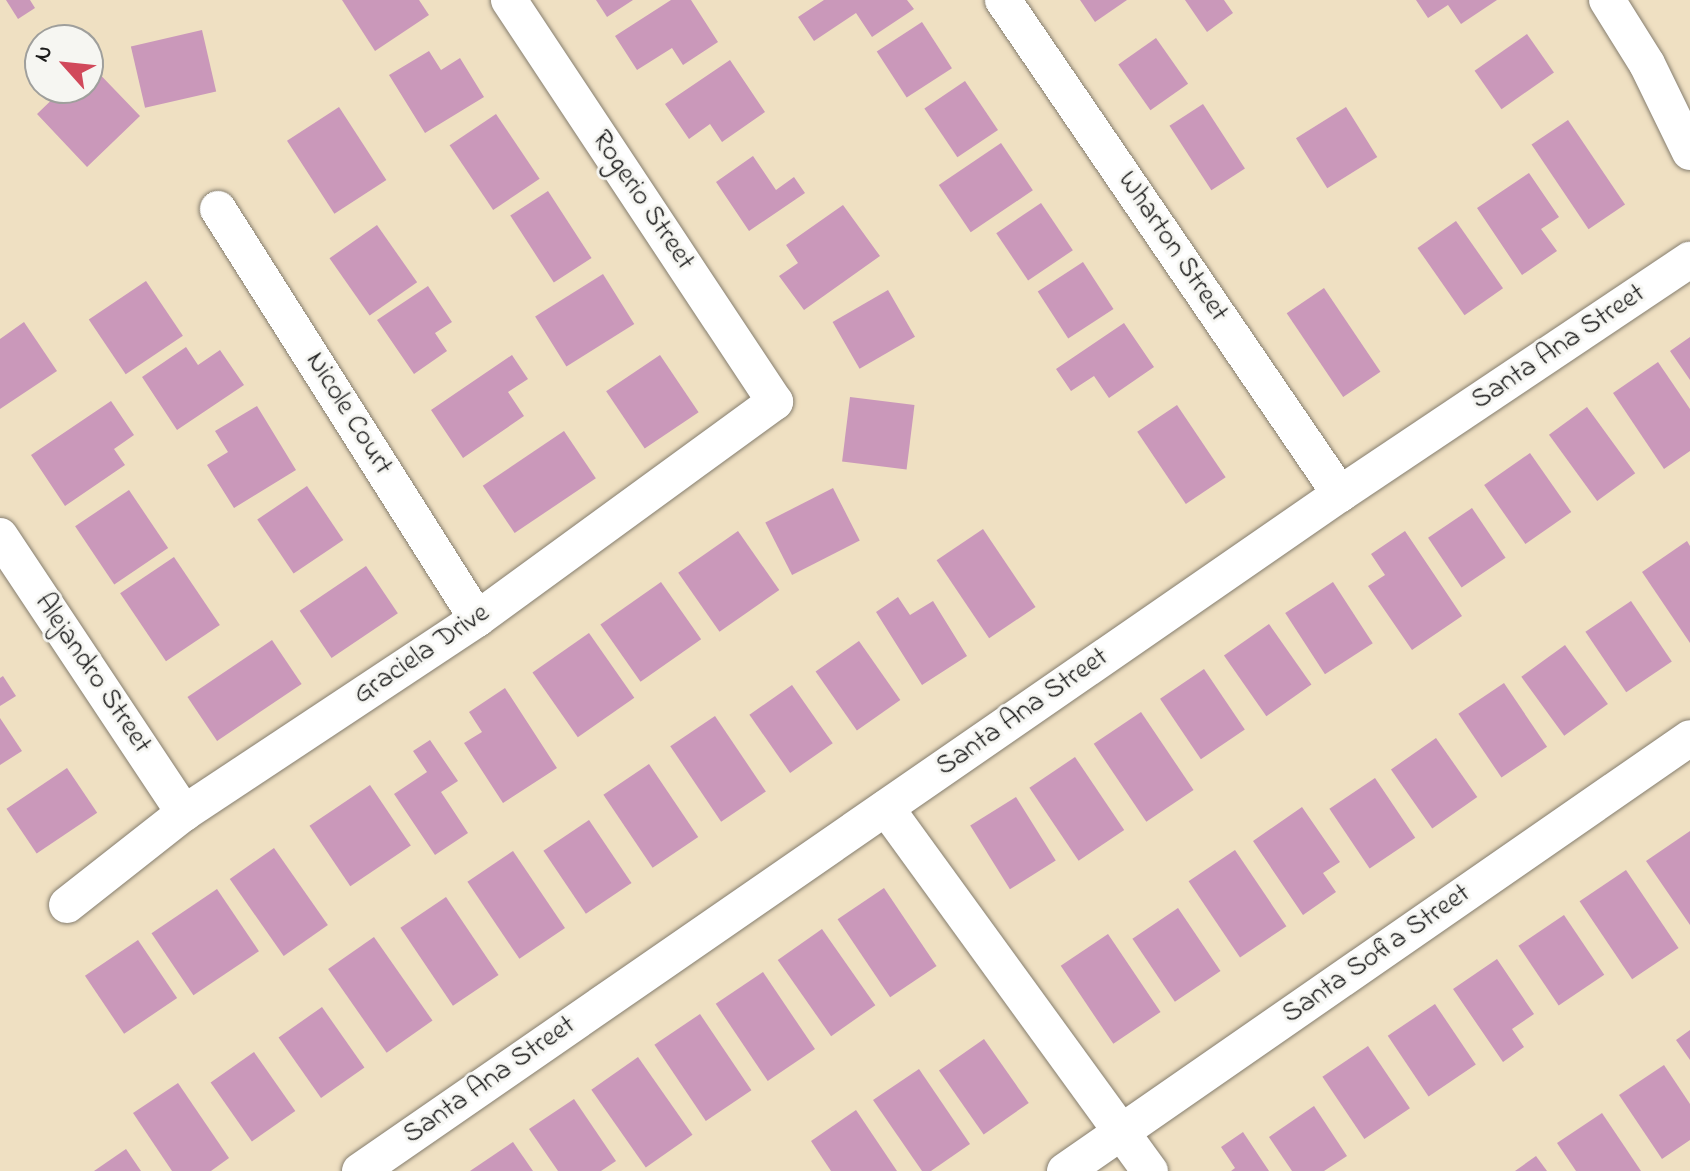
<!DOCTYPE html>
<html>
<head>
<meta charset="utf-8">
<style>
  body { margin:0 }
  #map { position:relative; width:1690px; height:1171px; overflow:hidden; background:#efe0c2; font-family:"Indie Flower",sans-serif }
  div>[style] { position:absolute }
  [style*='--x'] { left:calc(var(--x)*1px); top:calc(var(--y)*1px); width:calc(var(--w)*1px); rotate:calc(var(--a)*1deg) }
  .building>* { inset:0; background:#ca98ba; transform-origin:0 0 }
  .roads { filter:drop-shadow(0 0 2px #867e6f) drop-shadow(0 0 2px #867e6f) }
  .minor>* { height:36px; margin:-18px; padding:0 18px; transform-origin:18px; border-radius:18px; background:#fff }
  span { translate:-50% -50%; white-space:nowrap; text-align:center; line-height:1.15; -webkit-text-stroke:6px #f6f6f2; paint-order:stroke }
  .street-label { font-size:28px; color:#1c1c1c }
  .north { position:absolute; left:24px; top:24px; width:80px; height:80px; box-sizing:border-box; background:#f6f6f2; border:2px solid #9f9f9c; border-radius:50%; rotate:297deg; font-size:22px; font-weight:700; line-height:32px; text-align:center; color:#1c1c1c }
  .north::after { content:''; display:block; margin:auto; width:28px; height:36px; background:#d1495b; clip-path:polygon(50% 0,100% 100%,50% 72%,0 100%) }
</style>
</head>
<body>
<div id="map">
  <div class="building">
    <div style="clip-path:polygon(6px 0,30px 0,35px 8px,18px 19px)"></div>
    <div style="clip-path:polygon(342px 0,419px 0,429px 15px,375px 51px)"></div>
    <div style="clip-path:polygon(596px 0,633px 0,607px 17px)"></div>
    <div style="clip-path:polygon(671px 0,691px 0,718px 42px,683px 65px,672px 48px,637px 70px,615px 36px)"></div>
    <div style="clip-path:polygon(824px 0,907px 0,914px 9px,872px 37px,856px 13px,814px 41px,798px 17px)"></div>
    <div style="clip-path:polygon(1080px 0,1127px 0,1095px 22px)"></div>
    <div style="clip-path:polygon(1185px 0,1224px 0,1233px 13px,1207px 32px)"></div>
    <div style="clip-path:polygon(1416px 0,1497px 0,1461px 24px,1448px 5px,1428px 18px)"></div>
    <div style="left:922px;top:22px;width:55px;height:54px;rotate:57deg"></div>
    <div style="left:202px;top:30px;width:63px;height:73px;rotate:77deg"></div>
    <div style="left:1527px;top:34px;width:47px;height:64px;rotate:55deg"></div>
    <div style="left:1156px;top:38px;width:56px;height:46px;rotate:55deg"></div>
    <div style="clip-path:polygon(429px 51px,441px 70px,460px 58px,484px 97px,425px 133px,389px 75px)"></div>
    <div style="clip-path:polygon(730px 60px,765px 112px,722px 142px,710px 124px,689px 139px,665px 104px)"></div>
    <div style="clip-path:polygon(88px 62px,140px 116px,87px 167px,37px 114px,64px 88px,88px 88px)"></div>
    <div style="left:965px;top:81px;width:59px;height:49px;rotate:56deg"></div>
    <div style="left:1203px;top:104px;width:77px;height:40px;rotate:57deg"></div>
    <div style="left:339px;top:107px;width:87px;height:62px;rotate:57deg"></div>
    <div style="left:1346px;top:107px;width:59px;height:59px;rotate:58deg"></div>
    <div style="left:496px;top:114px;width:78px;height:56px;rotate:56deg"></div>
    <div style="left:1568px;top:120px;width:102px;height:44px;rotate:56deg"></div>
    <div style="left:1001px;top:143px;width:57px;height:75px;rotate:56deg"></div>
    <div style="clip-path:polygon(753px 156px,776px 190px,794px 177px,805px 193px,749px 231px,716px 182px)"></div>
    <div style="clip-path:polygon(1529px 173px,1559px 217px,1541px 229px,1557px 251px,1522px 275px,1477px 208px)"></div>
    <div style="left:548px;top:191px;width:80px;height:45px;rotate:57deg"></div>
    <div style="left:1041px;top:203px;width:57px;height:54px;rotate:56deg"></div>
    <div style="clip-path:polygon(843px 205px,880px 256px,804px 310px,779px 276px,798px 263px,786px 245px)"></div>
    <div style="left:1456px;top:221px;width:82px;height:47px;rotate:55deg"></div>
    <div style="left:377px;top:225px;width:70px;height:58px;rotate:55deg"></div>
    <div style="left:1083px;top:262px;width:56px;height:54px;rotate:57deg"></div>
    <div style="left:603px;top:274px;width:59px;height:80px;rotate:58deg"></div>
    <div style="left:146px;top:281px;width:66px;height:69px;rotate:56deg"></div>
    <div style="clip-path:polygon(428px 286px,452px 322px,435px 333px,447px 351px,414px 374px,377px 320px)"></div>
    <div style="left:1324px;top:288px;width:101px;height:45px;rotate:56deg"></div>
    <div style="left:888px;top:290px;width:54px;height:64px;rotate:60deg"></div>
    <div style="clip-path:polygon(24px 322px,57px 371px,0 409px,0 339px)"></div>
    <div style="clip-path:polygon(1124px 323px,1154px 367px,1109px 398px,1094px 376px,1071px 391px,1056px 369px)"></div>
    <div style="clip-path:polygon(1690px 337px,1690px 380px,1670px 351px)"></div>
    <div style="clip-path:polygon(186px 347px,198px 365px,220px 350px,244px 385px,177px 430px,142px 377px)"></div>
    <div style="clip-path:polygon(512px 355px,528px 379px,508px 392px,524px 416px,463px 458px,431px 410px)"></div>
    <div style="left:660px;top:355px;width:69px;height:65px;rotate:56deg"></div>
    <div style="clip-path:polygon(1658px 362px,1690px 409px,1690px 451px,1664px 469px,1613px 393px)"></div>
    <div style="left:850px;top:397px;width:65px;height:65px;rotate:7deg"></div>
    <div style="clip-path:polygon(111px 401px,134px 435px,114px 449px,125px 465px,65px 506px,31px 455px)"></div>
    <div style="left:1177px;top:405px;width:87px;height:48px;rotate:56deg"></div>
    <div style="clip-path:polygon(257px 406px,296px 470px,234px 508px,207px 465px,228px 452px,215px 431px)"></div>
    <div style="left:1587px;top:407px;width:82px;height:47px;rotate:54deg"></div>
    <div style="left:564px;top:431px;width:57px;height:98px;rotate:56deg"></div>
    <div style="left:1530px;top:453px;width:72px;height:56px;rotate:55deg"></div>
    <div style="left:307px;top:486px;width:65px;height:60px;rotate:56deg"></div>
    <div style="left:833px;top:488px;width:59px;height:76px;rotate:63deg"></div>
    <div style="left:129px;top:490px;width:70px;height:65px;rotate:56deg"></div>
    <div style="left:1472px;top:508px;width:60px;height:53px;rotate:56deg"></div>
    <div style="left:983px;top:529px;width:94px;height:56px;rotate:56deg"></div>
    <div style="left:738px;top:531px;width:72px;height:73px;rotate:55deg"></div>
    <div style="clip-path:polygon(1405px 531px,1462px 616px,1412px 650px,1368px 586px,1385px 575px,1371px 554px)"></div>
    <div style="clip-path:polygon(1687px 541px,1690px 546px,1690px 643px,1642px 572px)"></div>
    <div style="left:174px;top:557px;width:82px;height:65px;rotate:56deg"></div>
    <div style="left:366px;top:566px;width:57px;height:80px;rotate:56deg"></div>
    <div style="left:661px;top:582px;width:70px;height:74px;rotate:55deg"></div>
    <div style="left:1333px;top:582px;width:73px;height:57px;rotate:57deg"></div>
    <div style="clip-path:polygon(898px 597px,910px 615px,933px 601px,967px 656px,922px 685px,876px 612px)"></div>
    <div style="left:1631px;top:601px;width:73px;height:55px;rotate:56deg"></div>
    <div style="left:1269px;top:624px;width:74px;height:55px;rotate:55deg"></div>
    <div style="left:589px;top:633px;width:79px;height:69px;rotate:55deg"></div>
    <div style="left:272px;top:640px;width:53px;height:102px;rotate:56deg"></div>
    <div style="left:859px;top:641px;width:72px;height:53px;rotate:55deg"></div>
    <div style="left:1565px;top:645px;width:73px;height:54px;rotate:54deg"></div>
    <div style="left:1204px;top:669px;width:73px;height:53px;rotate:56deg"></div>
    <div style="clip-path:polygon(3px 676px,16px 696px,0 706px,0 678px)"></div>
    <div style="left:1504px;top:683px;width:77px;height:55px;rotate:56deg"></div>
    <div style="left:792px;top:685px;width:71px;height:52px;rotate:55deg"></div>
    <div style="clip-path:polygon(505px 688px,557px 768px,503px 803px,464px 743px,482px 732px,469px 712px)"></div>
    <div style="left:1141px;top:712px;width:94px;height:57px;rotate:56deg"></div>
    <div style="left:715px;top:716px;width:91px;height:54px;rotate:56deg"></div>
    <div style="clip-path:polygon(0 718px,22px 751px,0 765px)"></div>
    <div style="left:1436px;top:738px;width:72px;height:55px;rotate:55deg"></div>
    <div style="clip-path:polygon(430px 740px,458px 781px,441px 792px,468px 833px,435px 855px,394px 794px,427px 772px,413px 751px)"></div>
    <div style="left:1075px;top:757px;width:88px;height:55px;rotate:56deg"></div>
    <div style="left:649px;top:764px;width:88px;height:55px;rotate:56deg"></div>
    <div style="left:67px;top:768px;width:54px;height:73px;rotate:56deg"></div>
    <div style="left:1375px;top:778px;width:72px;height:55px;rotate:56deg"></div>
    <div style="left:370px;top:785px;width:73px;height:73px;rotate:56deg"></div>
    <div style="left:1016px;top:797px;width:75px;height:54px;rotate:58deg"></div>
    <div style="clip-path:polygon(1302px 807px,1340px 862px,1323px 873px,1336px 892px,1303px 915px,1253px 841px)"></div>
    <div style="left:589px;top:820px;width:76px;height:55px;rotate:56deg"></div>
    <div style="clip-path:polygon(1690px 831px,1690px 925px,1646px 861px)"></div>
    <div style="left:274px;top:848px;width:94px;height:54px;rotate:55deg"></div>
    <div style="left:1235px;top:850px;width:92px;height:56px;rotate:56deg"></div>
    <div style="left:513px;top:851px;width:93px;height:55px;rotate:56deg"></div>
    <div style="left:1626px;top:870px;width:94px;height:56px;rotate:56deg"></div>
    <div style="left:884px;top:888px;width:94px;height:56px;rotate:56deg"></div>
    <div style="left:217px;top:889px;width:75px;height:79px;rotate:56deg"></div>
    <div style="left:446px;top:897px;width:94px;height:55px;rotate:56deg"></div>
    <div style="left:1178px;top:908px;width:76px;height:55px;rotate:56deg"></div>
    <div style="left:1564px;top:915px;width:72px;height:55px;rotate:56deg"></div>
    <div style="left:822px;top:929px;width:93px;height:54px;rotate:55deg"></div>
    <div style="left:1108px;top:934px;width:94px;height:57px;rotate:56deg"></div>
    <div style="left:374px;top:937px;width:102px;height:56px;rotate:55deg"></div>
    <div style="left:138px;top:940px;width:70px;height:64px;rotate:56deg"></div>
    <div style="clip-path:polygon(1497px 959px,1534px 1014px,1512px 1029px,1524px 1047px,1503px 1062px,1453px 989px)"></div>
    <div style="left:763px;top:972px;width:93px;height:57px;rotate:56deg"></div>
    <div style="left:1435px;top:1004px;width:73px;height:57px;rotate:56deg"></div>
    <div style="left:322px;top:1007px;width:74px;height:53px;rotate:55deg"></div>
    <div style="left:700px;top:1014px;width:92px;height:55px;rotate:56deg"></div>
    <div style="clip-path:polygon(1690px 1030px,1690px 1060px,1676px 1040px)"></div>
    <div style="left:984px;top:1039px;width:78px;height:55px;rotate:55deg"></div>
    <div style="left:1368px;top:1046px;width:75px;height:55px;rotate:56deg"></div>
    <div style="left:254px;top:1052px;width:72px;height:53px;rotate:55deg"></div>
    <div style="left:638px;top:1057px;width:95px;height:57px;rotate:55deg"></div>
    <div style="clip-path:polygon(1664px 1065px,1690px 1104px,1690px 1140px,1662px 1159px,1619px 1095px)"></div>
    <div style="clip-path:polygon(919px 1069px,970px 1144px,931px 1171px,922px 1171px,873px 1100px)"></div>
    <div style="clip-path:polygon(178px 1083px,229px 1158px,211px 1171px,172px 1171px,133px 1113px)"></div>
    <div style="clip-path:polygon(574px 1099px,616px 1161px,601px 1171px,558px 1171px,529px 1129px)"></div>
    <div style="clip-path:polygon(1314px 1106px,1347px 1156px,1324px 1171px,1292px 1171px,1269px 1137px)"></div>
    <div style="clip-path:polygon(856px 1110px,897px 1171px,831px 1171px,811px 1141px)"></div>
    <div style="clip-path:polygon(1602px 1113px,1641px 1171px,1576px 1171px,1557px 1143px)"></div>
    <div style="clip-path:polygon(1243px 1132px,1269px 1171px,1231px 1171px,1235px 1168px,1221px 1147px)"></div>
    <div style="clip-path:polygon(513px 1142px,533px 1171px,470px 1171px)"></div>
    <div style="clip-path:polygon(126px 1149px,141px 1171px,94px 1171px)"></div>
    <div style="clip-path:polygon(1536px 1156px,1547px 1171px,1515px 1171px)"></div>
  </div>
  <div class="roads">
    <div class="minor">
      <div style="--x:1003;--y:0;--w:598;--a:55.7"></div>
      <div style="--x:1607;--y:0;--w:75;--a:58"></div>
      <div style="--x:1647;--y:64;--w:98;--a:64"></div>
      <div style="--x:218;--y:209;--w:485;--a:57.7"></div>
      <div style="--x:0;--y:536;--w:333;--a:56.4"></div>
      <div style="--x:886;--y:808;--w:449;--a:54"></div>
      <div style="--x:67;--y:905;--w:149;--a:-38.2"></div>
      <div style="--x:184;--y:813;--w:351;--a:-33.5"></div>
      <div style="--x:477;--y:619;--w:369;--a:-36.1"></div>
      <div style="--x:775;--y:402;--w:482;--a:-123.5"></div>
      <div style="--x:360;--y:1171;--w:1191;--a:-34.64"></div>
      <div style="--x:1340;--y:494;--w:421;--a:-33.8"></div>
      <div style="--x:1065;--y:1171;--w:760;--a:-34.71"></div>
    </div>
  </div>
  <div class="street-label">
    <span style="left:642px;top:201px;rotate:56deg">Rogerio Street</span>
    <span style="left:1172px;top:247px;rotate:56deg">Wharton Street</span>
    <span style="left:1559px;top:348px;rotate:-34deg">Santa Ana Street</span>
    <span style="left:348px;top:414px;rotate:58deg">Nicole Court</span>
    <span style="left:422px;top:655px;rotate:-34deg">Graciela Drive</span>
    <span style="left:92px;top:674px;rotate:56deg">Alejandro Street</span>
    <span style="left:1023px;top:713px;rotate:-35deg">Santa Ana Street</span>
    <span style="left:1377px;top:955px;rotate:-35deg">Santa Sofia Street</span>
    <span style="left:490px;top:1081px;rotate:-35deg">Santa Ana Street</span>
  </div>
  <div class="north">N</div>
</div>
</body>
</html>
